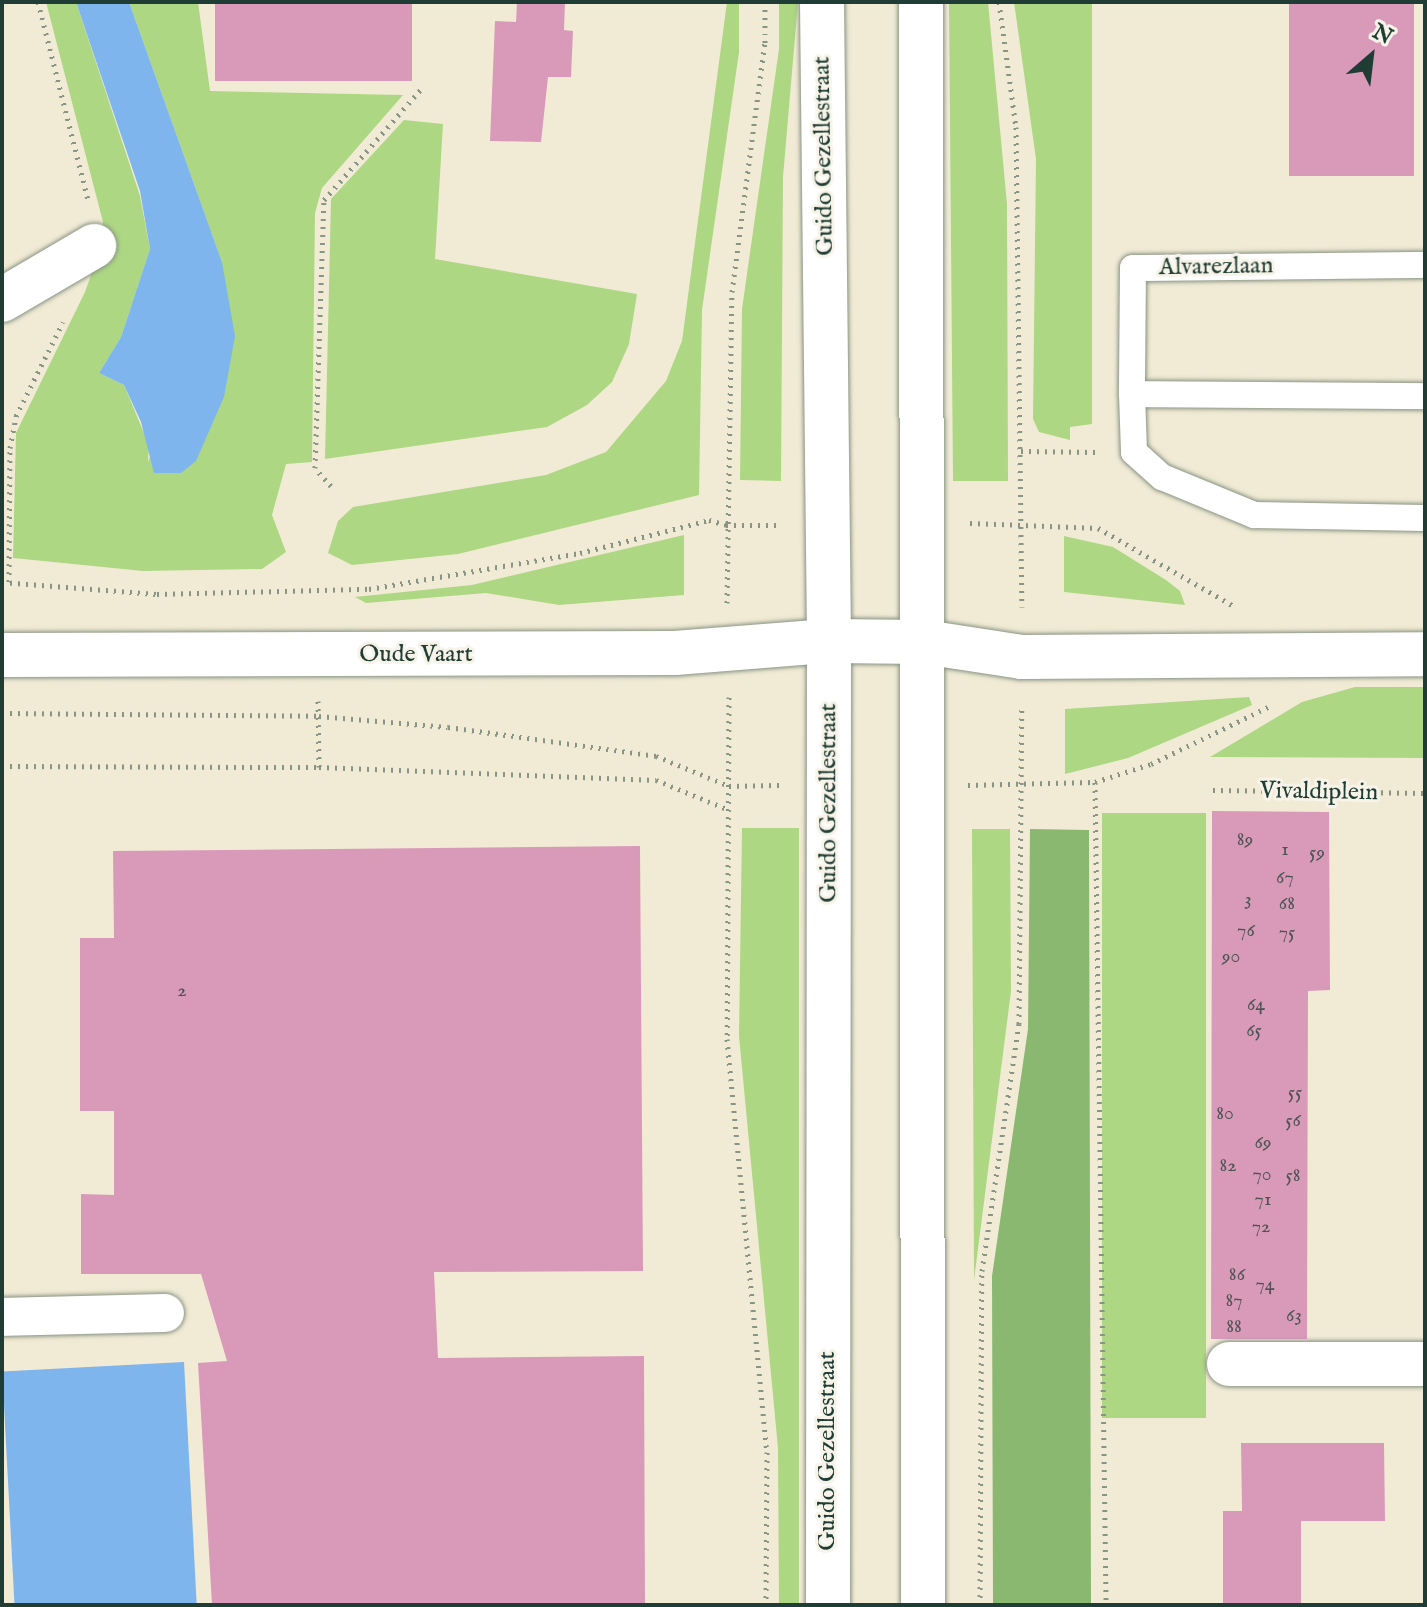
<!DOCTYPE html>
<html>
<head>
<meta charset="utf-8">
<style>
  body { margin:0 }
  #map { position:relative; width:1427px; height:1607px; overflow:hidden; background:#f1ebd5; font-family:"IM FELL English",serif }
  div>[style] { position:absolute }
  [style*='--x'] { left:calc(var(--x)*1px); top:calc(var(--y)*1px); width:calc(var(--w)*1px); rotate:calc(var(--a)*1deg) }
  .green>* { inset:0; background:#add783; transform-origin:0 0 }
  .forest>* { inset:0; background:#8ab871 }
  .water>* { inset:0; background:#7eb5ed; transform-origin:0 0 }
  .building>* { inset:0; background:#d99aba; transform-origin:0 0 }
  .path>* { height:5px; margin-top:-2.5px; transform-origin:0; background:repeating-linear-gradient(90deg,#889484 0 2px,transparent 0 8px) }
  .roads { filter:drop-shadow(0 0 2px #889484) drop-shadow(0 0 2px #889484) }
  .service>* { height:26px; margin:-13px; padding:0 13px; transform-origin:13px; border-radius:13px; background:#fff }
  .pedestrian>* { height:38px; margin:-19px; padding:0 19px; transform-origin:19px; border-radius:19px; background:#fff }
  .minor>* { height:44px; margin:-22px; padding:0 22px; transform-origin:22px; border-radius:22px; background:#fff }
  .tertiary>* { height:44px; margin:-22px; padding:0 22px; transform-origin:22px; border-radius:22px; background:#fff }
  .secondary>* { height:44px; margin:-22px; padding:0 22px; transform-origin:22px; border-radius:22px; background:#fff }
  span { translate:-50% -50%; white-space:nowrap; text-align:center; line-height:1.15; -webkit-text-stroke:6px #f7f3e8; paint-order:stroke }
  .number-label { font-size:20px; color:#4e5456 }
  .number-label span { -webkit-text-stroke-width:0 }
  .street-label { font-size:24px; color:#1f3d34 }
  .frame { position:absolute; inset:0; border:4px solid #1f3d34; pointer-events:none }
  .north { position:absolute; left:1331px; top:16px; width:80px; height:80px; -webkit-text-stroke:6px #f7f3e8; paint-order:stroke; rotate:28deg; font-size:22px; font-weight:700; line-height:32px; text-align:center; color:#1f3d34 }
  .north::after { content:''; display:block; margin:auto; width:28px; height:36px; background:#1f3d34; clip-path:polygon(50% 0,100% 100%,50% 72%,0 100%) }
</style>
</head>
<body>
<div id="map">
  <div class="green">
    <div style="clip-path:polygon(46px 2px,76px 2px,140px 196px,150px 249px,121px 337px,99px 373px,124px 385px,149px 445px,148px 462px,222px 262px,129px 2px,198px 2px,210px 91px,403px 95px,322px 188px,315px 213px,312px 462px,286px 464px,272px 515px,286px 552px,262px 569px,143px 571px,13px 558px,16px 433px,85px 292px,100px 250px,103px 222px)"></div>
    <div style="clip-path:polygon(727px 2px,739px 2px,739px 52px,702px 310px,699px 495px,458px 554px,352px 565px,328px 553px,338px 521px,353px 507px,546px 475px,606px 452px,666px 381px,682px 341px)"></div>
    <div style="clip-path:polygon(779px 2px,798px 2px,783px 177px,781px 481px,740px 480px,742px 309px,779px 49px)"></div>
    <div style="clip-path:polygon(949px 2px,988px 2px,1007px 204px,1008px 481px,953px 481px)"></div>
    <div style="clip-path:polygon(1014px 2px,1092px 2px,1092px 424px,1070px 427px,1070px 440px,1039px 432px,1033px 419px,1036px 159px)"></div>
    <div style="clip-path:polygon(404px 120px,443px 124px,435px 259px,637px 294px,629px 344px,612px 382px,587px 405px,547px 427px,325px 459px,331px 199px)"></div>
    <div style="clip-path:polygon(684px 535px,684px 595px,559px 605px,486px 593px,366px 603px,355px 597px,472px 585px)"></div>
    <div style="clip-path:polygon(1064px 536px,1113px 547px,1166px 580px,1180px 591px,1185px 605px,1064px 592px)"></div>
    <div style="clip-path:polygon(1355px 687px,1425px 687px,1425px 758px,1210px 757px,1302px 702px)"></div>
    <div style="clip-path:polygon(1249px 697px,1252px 705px,1128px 758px,1065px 774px,1065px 709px)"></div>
    <div style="left:1206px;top:813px;width:605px;height:104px;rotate:90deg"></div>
    <div style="clip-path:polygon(742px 828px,799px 828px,799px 1605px,779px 1605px,778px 1448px,739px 1036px)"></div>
    <div style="clip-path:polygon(972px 829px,1010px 829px,1011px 991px,974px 1280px)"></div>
  </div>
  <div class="forest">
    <div style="clip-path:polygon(1030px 829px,1089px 830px,1091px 1605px,993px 1605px,992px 1276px,1028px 1029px)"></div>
  </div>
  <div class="water">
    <div style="clip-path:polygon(76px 2px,129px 2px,222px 262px,235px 336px,224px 397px,196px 461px,181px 473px,154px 473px,141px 422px,124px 385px,99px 373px,121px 337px,150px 249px,140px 191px)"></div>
    <div style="left:184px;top:1362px;width:243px;height:182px;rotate:87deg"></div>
  </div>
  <div class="building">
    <div style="left:215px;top:2px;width:197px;height:79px"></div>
    <div style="clip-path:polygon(517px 2px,565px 2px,564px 30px,573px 31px,571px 77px,548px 77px,541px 142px,490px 141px,495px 21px,516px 22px)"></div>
    <div style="left:1289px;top:2px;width:125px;height:174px"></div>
    <div style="clip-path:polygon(1212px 811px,1329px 812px,1330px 990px,1308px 991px,1307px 1339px,1211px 1339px)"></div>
    <div style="clip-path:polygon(640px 846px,643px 1271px,434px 1272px,438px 1358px,644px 1356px,645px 1605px,212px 1605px,198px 1363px,227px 1361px,201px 1274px,81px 1274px,81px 1194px,114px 1195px,114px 1111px,80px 1111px,80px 938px,114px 938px,113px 851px)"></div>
    <div style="clip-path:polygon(1241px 1443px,1384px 1443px,1385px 1521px,1301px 1521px,1301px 1605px,1223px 1605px,1223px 1511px,1242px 1511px)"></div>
  </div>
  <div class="path">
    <div style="--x:38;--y:2;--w:203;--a:75.8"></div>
    <div style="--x:999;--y:2;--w:126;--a:82.3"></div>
    <div style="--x:1016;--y:127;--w:480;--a:89.3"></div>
    <div style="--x:1021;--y:451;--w:75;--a:0.8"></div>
    <div style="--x:331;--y:486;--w:24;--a:-132"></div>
    <div style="--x:315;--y:468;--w:268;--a:-88.1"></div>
    <div style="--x:324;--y:200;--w:149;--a:-48.8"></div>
    <div style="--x:970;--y:523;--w:128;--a:2.2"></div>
    <div style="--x:1098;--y:528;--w:155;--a:29.9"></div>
    <div style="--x:2;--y:582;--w:155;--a:4.4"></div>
    <div style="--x:157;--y:594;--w:212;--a:-1.4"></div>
    <div style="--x:369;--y:589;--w:214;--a:-9.7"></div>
    <div style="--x:580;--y:553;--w:133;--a:-14.3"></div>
    <div style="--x:709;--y:520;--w:18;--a:16"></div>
    <div style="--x:726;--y:525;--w:55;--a:0"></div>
    <div style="--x:9;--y:582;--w:134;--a:-89.6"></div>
    <div style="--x:10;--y:448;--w:33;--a:-79"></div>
    <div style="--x:16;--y:416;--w:105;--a:-63.4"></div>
    <div style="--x:727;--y:603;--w:311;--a:-89.1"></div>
    <div style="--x:732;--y:292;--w:251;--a:-82.5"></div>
    <div style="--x:765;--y:43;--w:41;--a:-90"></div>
    <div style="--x:729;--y:697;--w:342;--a:90.3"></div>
    <div style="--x:727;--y:1039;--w:415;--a:84.5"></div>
    <div style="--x:767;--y:1452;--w:153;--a:90.4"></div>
    <div style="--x:318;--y:701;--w:66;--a:89.1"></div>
    <div style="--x:2;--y:713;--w:317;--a:0.5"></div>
    <div style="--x:319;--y:716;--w:129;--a:4.9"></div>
    <div style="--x:448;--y:727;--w:210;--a:7.9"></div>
    <div style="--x:656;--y:756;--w:79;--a:22.3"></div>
    <div style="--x:729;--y:786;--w:53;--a:-1.1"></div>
    <div style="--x:2;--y:766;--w:317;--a:0.2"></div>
    <div style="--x:319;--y:767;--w:337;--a:2.2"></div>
    <div style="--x:656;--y:780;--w:77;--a:22.2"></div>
    <div style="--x:1095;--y:782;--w:823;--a:89.23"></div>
    <div style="--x:968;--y:785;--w:127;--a:-1.4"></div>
    <div style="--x:1095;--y:782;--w:59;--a:-17.8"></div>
    <div style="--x:1151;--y:764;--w:132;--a:-26"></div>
    <div style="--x:1213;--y:790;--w:212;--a:0.8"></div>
    <div style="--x:980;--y:1605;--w:334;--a:-89.7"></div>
    <div style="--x:982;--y:1271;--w:250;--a:-81.5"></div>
    <div style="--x:1019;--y:1024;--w:319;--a:-89.5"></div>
  </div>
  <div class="roads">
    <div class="service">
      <div style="--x:1425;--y:265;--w:292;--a:179.4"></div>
      <div style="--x:1133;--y:268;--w:126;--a:90.5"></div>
      <div style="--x:1132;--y:394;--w:58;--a:88"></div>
      <div style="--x:1134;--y:452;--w:38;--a:42"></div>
      <div style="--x:1162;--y:477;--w:100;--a:22.4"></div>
      <div style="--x:1254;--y:515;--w:171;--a:1"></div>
      <div style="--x:1132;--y:394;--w:293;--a:0.4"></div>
    </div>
    <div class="pedestrian">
      <div style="--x:2;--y:1317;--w:163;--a:-1.4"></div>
    </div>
    <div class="minor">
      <div style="--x:2;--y:300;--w:107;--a:-30.4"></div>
      <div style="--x:2;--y:655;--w:673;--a:-0.17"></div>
      <div style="--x:675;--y:653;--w:154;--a:-4.5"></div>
      <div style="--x:1229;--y:1364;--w:196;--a:0"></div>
    </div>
    <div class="tertiary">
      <div style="--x:829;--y:641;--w:95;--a:0.6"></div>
      <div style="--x:924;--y:642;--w:99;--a:8.7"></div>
      <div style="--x:1022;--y:657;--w:403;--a:-0.4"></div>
    </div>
    <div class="secondary">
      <div style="--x:822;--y:2;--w:639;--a:89.37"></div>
      <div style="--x:829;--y:641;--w:964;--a:90.06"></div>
      <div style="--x:921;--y:2;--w:1603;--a:89.93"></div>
    </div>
  </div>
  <div class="number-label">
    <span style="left:1245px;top:839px">89</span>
    <span style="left:1285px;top:849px">1</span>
    <span style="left:1317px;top:852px">59</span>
    <span style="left:1285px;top:877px">67</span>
    <span style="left:1248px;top:899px">3</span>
    <span style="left:1287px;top:903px">68</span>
    <span style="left:1246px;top:930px">76</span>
    <span style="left:1287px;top:932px">75</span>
    <span style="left:1231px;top:956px">90</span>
    <span style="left:182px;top:990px">2</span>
    <span style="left:1256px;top:1004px">64</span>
    <span style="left:1254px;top:1030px">65</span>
    <span style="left:1295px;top:1092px">55</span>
    <span style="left:1225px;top:1113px">80</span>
    <span style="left:1293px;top:1120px">56</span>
    <span style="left:1263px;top:1142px">69</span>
    <span style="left:1228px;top:1165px">82</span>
    <span style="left:1262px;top:1174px">70</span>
    <span style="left:1293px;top:1175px">58</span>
    <span style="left:1263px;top:1199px">71</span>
    <span style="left:1261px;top:1226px">72</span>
    <span style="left:1237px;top:1274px">86</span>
    <span style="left:1265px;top:1284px">74</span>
    <span style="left:1234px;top:1300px">87</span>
    <span style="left:1294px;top:1315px">63</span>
    <span style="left:1234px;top:1326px">88</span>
  </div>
  <div class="street-label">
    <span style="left:824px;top:156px;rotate:-91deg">Guido Gezellestraat</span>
    <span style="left:1216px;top:267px;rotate:-1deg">Alvarezlaan</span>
    <span style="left:416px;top:655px">Oude Vaart</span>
    <span style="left:1319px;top:792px;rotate:1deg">Vivaldiplein</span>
    <span style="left:829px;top:803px;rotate:-90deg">Guido Gezellestraat</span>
    <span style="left:828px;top:1451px;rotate:-90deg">Guido Gezellestraat</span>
  </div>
  <div class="frame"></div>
  <div class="north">N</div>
</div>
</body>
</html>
